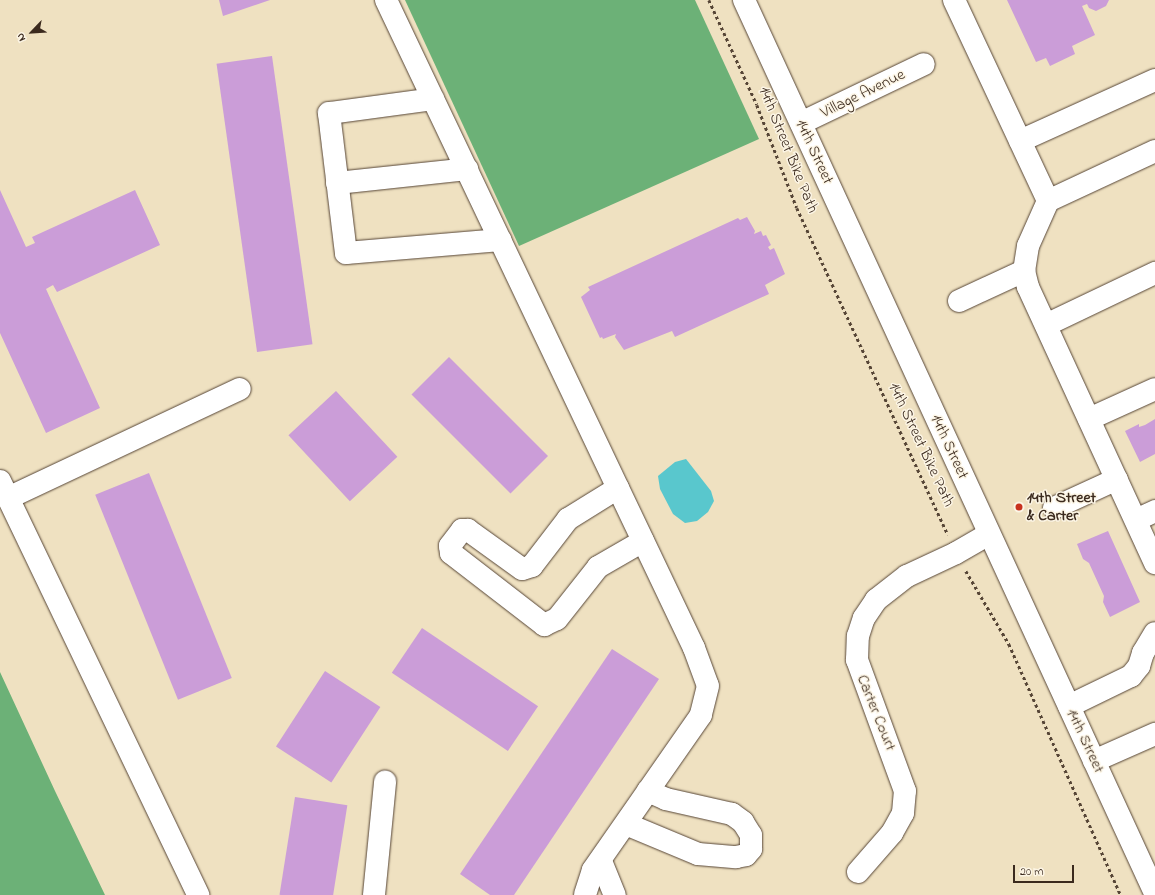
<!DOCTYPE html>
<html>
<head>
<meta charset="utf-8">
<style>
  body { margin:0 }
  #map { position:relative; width:1155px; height:895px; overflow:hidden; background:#efe1c1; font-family:"Indie Flower",sans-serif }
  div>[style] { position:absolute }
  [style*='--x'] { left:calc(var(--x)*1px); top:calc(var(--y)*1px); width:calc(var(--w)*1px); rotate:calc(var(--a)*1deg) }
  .forest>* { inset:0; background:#6cb177 }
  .water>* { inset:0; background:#59c7cd }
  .building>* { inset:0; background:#cb9dd8; transform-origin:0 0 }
  .path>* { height:2.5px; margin-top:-1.25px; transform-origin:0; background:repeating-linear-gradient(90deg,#564536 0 3px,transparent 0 6px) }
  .roads { filter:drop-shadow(0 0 1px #564536) drop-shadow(0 0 1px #564536) }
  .minor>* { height:22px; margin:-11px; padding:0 11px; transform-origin:11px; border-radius:11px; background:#fff }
  .dots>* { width:11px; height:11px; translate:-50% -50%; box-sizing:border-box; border:2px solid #fcf5e5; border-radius:50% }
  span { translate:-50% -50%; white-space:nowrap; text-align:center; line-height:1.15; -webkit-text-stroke:3px #fcf5e5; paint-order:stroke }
  .street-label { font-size:16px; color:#3b2a1e }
  .poi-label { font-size:16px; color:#3b2a1e; font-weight:700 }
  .left { translate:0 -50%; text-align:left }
  .north { position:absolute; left:12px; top:12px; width:40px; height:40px; -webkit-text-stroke:3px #fcf5e5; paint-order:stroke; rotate:245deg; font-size:11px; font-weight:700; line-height:16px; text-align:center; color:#3b2a1e }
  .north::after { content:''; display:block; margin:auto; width:14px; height:18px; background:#3b2a1e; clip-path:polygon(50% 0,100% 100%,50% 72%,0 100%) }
  .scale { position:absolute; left:1013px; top:865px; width:61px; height:18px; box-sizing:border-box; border:2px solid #3b2a1e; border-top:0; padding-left:5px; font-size:12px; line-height:14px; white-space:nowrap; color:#3b2a1e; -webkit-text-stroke:3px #fcf5e5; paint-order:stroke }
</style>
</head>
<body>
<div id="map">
  <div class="forest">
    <div style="clip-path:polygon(405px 0,695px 0,759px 139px,519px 246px)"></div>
    <div style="clip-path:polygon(0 672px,55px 791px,105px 895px,0 895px)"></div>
  </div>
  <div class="water">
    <div style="clip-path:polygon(686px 459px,711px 491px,714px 501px,708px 512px,697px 521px,685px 523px,673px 514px,660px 489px,658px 476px,675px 462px)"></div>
  </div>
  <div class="building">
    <div style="clip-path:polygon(219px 0,270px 0,223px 16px)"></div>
    <div style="clip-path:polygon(1007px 0,1109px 0,1106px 6px,1096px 11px,1089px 8px,1087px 4px,1082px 6px,1095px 35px,1072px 46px,1075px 54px,1050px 66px,1046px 58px,1036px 62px)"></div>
    <div style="left:272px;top:56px;width:291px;height:56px;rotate:82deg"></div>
    <div style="clip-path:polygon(0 190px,26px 247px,35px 243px,32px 237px,135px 190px,160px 245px,57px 292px,53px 285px,46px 289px,100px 408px,46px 433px,0 333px)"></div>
    <div style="clip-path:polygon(747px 217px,755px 231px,754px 234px,761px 231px,763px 236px,766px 235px,771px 245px,768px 247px,770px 250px,774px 248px,785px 274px,765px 285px,769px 294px,675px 337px,672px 331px,624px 350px,615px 337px,616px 334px,603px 339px,602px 337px,600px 338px,581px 297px,590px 290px,588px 287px,738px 218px,740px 220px)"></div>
    <div style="left:449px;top:357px;width:140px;height:53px;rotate:45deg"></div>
    <div style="left:336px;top:391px;width:90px;height:65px;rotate:47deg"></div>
    <div style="clip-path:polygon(1155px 419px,1155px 454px,1140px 462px,1125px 431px,1139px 424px,1139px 427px,1145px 425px)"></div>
    <div style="left:149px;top:473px;width:221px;height:58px;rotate:68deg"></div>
    <div style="clip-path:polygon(1108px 531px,1140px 602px,1110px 617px,1103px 602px,1104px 596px,1089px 563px,1083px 559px,1077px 544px)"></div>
    <div style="left:422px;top:628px;width:140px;height:54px;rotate:34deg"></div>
    <div style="clip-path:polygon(612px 649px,659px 679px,514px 895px,490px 895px,460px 874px)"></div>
    <div style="left:325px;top:671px;width:66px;height:90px;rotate:33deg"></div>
    <div style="left:295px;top:797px;width:53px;height:99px;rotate:9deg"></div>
  </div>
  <div class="path">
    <div style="--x:709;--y:0;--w:115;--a:65.4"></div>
    <div style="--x:757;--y:105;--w:110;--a:68.8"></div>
    <div style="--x:797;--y:208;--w:360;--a:65.2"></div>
    <div style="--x:966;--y:571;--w:85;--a:59.5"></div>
    <div style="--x:1009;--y:644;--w:275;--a:66"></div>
  </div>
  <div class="roads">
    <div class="minor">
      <div style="--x:386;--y:0;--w:717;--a:64.58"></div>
      <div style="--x:694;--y:648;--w:40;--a:69.8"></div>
      <div style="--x:708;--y:686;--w:30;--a:104"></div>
      <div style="--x:701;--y:715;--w:189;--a:124.9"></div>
      <div style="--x:593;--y:870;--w:26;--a:108"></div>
      <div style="--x:744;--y:0;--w:983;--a:65.29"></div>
      <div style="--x:954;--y:0;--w:222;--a:64.9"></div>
      <div style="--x:433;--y:99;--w:105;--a:172.3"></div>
      <div style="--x:329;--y:113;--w:141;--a:83.1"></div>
      <div style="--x:346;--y:253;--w:155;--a:-4.8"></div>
      <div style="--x:801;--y:123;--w:136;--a:-25.6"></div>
      <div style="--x:1020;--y:141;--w:148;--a:-24.3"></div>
      <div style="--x:1155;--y:151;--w:118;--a:155"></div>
      <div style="--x:1048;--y:201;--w:49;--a:114"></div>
      <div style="--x:1028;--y:246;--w:25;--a:99"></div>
      <div style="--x:1024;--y:271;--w:16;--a:76"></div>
      <div style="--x:1028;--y:287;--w:304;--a:65.3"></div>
      <div style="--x:337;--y:183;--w:131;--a:-6.1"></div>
      <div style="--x:959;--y:301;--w:72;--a:-24.8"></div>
      <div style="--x:1046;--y:325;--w:121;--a:-25.5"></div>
      <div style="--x:1089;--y:419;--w:72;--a:-24.4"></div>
      <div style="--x:0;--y:481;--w:459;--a:64.4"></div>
      <div style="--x:618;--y:488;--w:59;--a:148.2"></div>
      <div style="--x:568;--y:519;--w:59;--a:127.5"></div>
      <div style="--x:532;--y:566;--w:10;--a:163"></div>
      <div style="--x:522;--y:569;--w:67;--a:-144.2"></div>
      <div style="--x:468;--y:530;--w:6;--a:180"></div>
      <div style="--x:462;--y:530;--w:20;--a:127"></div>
      <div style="--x:450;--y:546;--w:7;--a:82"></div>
      <div style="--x:451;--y:553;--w:118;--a:37.7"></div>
      <div style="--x:544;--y:625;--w:14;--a:-25"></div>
      <div style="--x:557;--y:619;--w:66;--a:-51.7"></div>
      <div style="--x:598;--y:567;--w:52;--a:-30"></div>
      <div style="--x:8;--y:498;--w:256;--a:-25.2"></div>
      <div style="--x:1054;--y:508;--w:69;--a:-24.7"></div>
      <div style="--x:1136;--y:520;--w:21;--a:-25"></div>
      <div style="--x:1069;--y:706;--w:69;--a:-25.8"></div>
      <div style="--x:1131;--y:676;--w:13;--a:-51"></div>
      <div style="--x:1139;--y:666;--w:14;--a:-73"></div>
      <div style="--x:1143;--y:653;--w:23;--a:-59"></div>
      <div style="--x:1094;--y:761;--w:67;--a:-23.9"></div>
      <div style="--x:626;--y:824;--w:78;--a:22.6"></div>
      <div style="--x:698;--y:854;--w:38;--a:5"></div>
      <div style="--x:736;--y:857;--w:10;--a:-11"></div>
      <div style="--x:746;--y:855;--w:8;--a:-50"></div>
      <div style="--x:751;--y:849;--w:14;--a:-90"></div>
      <div style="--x:751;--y:835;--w:15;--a:-122"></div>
      <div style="--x:743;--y:822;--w:14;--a:-144"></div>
      <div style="--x:732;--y:814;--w:68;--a:-167.2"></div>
      <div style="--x:666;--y:799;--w:20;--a:-156"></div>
      <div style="--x:601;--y:861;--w:37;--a:68"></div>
      <div style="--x:858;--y:872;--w:52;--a:-48.9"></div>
      <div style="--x:892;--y:833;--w:23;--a:-61"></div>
      <div style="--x:903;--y:813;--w:22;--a:-85"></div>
      <div style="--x:905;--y:791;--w:140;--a:-110.1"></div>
      <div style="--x:857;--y:660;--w:24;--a:-88"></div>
      <div style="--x:858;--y:636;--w:19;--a:-72"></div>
      <div style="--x:864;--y:618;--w:22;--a:-56"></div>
      <div style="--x:876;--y:600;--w:39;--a:-38"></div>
      <div style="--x:907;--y:576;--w:54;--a:-25.1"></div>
      <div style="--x:956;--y:553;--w:38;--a:-30"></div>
      <div style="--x:374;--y:895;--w:114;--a:-84.4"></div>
    </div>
  </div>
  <div class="dots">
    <div style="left:1019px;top:507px;background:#c8321e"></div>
  </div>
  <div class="street-label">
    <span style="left:863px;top:94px;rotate:-26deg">Village Avenue</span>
    <span style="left:788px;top:150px;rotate:68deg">14th Street Bike Path</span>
    <span style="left:814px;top:152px;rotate:65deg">14th Street</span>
    <span style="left:921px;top:445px;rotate:65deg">14th Street Bike Path</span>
    <span style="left:949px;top:447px;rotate:65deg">14th Street</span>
    <span style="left:876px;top:713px;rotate:68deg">Carter Court</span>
    <span style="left:1085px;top:741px;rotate:65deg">14th Street</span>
  </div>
  <div class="poi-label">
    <span class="left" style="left:1027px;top:507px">14th Street<br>&amp; Carter</span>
  </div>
  <div class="north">N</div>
  <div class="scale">20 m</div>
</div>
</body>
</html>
